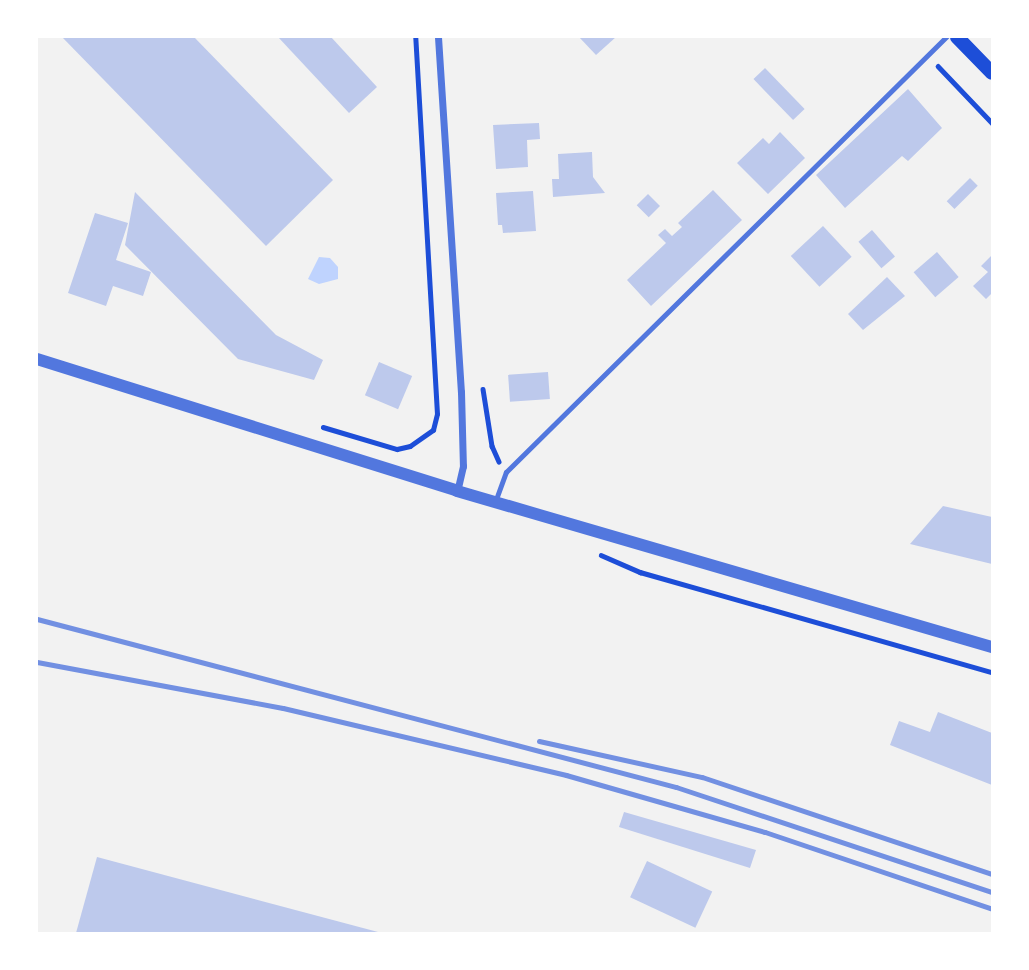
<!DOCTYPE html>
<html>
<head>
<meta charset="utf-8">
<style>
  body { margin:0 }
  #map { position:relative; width:1029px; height:970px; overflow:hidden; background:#f2f2f2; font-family:Commissioner,sans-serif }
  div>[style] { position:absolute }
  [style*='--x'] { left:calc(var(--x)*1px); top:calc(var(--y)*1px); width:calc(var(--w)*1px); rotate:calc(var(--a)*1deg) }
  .water>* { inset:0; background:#bfd3fe }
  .building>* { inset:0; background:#bdc9ec; transform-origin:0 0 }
  .path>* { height:4.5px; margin:-2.25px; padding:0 2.25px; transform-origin:2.25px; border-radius:2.25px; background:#1d4ed8 }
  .service>* { height:5px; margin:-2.5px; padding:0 2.5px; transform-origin:2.5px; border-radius:2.5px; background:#5277de }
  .minor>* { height:7px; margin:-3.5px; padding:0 3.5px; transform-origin:3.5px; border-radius:3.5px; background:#5277de }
  .tertiary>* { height:12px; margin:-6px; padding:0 6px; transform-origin:6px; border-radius:6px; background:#5277de }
  .secondary>* { height:14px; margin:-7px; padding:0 7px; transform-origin:7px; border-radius:7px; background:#1d4ed8 }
  .rail>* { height:5px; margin:-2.5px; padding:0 2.5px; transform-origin:2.5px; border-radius:2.5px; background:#7290e2 }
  span { translate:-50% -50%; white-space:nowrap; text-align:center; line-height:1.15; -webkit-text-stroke:7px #fff; paint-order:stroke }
  .frame { position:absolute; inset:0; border:38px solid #fff; pointer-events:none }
</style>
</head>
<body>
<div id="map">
  <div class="water">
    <div style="clip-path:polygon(319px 257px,330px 258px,338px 267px,338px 279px,319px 284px,308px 279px)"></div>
  </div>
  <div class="building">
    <div style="clip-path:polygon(62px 37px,194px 37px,333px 180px,266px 246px)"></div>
    <div style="clip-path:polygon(278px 37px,331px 37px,377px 87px,349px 113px)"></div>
    <div style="clip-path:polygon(579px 37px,616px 37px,596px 55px)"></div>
    <div style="left:765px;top:68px;width:57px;height:16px;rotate:46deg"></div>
    <div style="clip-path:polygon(908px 89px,942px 128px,908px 161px,902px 156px,845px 208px,816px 175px)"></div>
    <div style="clip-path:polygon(539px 123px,540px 139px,527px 140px,528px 167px,496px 169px,493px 125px)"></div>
    <div style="clip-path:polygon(780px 132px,805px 158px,768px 194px,737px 163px,763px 138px,769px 144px)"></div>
    <div style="clip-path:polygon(592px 152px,593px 177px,605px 193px,553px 197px,552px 179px,559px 179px,558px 154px)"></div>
    <div style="left:970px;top:178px;width:11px;height:33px;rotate:45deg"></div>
    <div style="clip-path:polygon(713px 190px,742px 220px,651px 306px,627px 280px,666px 243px,658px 235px,665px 229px,672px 236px,682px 227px,678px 223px)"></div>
    <div style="clip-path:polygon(533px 191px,536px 231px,503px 233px,502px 225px,498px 225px,496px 193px)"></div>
    <div style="clip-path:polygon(135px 192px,276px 335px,323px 360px,314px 380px,238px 359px,125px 245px)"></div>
    <div style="left:648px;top:194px;width:17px;height:16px;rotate:45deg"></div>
    <div style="clip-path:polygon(95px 213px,128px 223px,116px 260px,151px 272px,143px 296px,113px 286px,106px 306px,68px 293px)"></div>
    <div style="left:823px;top:226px;width:42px;height:44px;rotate:47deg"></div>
    <div style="left:872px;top:230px;width:35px;height:18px;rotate:49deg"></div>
    <div style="left:937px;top:252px;width:33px;height:31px;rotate:49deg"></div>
    <div style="clip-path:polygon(992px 255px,992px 293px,986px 299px,973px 286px,988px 272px,981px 266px)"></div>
    <div style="clip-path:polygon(887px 277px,905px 296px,863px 330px,848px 314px)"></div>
    <div style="left:379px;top:362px;width:36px;height:36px;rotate:23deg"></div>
    <div style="left:548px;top:372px;width:27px;height:40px;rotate:86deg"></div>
    <div style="clip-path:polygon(943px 506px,992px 517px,992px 564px,910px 544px)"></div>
    <div style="clip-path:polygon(938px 712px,992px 733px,992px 785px,890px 745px,899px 721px,930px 732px)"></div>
    <div style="clip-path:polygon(624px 812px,756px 850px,750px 868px,619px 827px)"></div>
    <div style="clip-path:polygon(97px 857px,378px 932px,378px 933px,76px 933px)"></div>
    <div style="left:647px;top:861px;width:72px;height:40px;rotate:25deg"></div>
  </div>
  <div class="path">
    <div style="--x:938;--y:66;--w:79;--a:46.5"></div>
    <div style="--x:483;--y:389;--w:58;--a:81"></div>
    <div style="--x:492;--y:446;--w:17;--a:66"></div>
    <div style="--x:323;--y:427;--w:77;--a:16.6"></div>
    <div style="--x:397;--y:449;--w:13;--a:-13"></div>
    <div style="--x:410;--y:446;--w:28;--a:-35"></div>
    <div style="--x:433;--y:430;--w:16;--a:-76"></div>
    <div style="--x:437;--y:414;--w:378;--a:-93.3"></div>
    <div style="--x:601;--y:555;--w:43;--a:23.6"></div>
    <div style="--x:640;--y:572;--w:366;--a:15.9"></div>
  </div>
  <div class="service">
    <div style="--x:495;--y:502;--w:32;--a:-70"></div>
    <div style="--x:506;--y:472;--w:619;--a:-44.67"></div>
  </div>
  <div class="minor">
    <div style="--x:438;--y:37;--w:356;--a:86.3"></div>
    <div style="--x:461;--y:392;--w:74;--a:88.5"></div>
    <div style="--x:463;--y:466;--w:26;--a:103"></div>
  </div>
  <div class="tertiary">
    <div style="--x:37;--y:359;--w:440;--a:17.4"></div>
    <div style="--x:457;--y:491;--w:557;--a:16.26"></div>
  </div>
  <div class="secondary">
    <div style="--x:957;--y:37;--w:50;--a:45.8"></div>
  </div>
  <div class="rail">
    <div style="--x:37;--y:619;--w:661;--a:14.73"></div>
    <div style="--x:676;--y:787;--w:333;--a:18.4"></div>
    <div style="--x:37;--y:662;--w:250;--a:10.6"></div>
    <div style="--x:283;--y:708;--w:291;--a:13.3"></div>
    <div style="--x:566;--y:775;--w:207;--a:16"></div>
    <div style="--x:765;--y:832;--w:240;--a:18.7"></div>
    <div style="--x:539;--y:741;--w:167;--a:12.5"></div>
    <div style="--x:702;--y:777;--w:306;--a:18.5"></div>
  </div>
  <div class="frame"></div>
</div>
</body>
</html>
